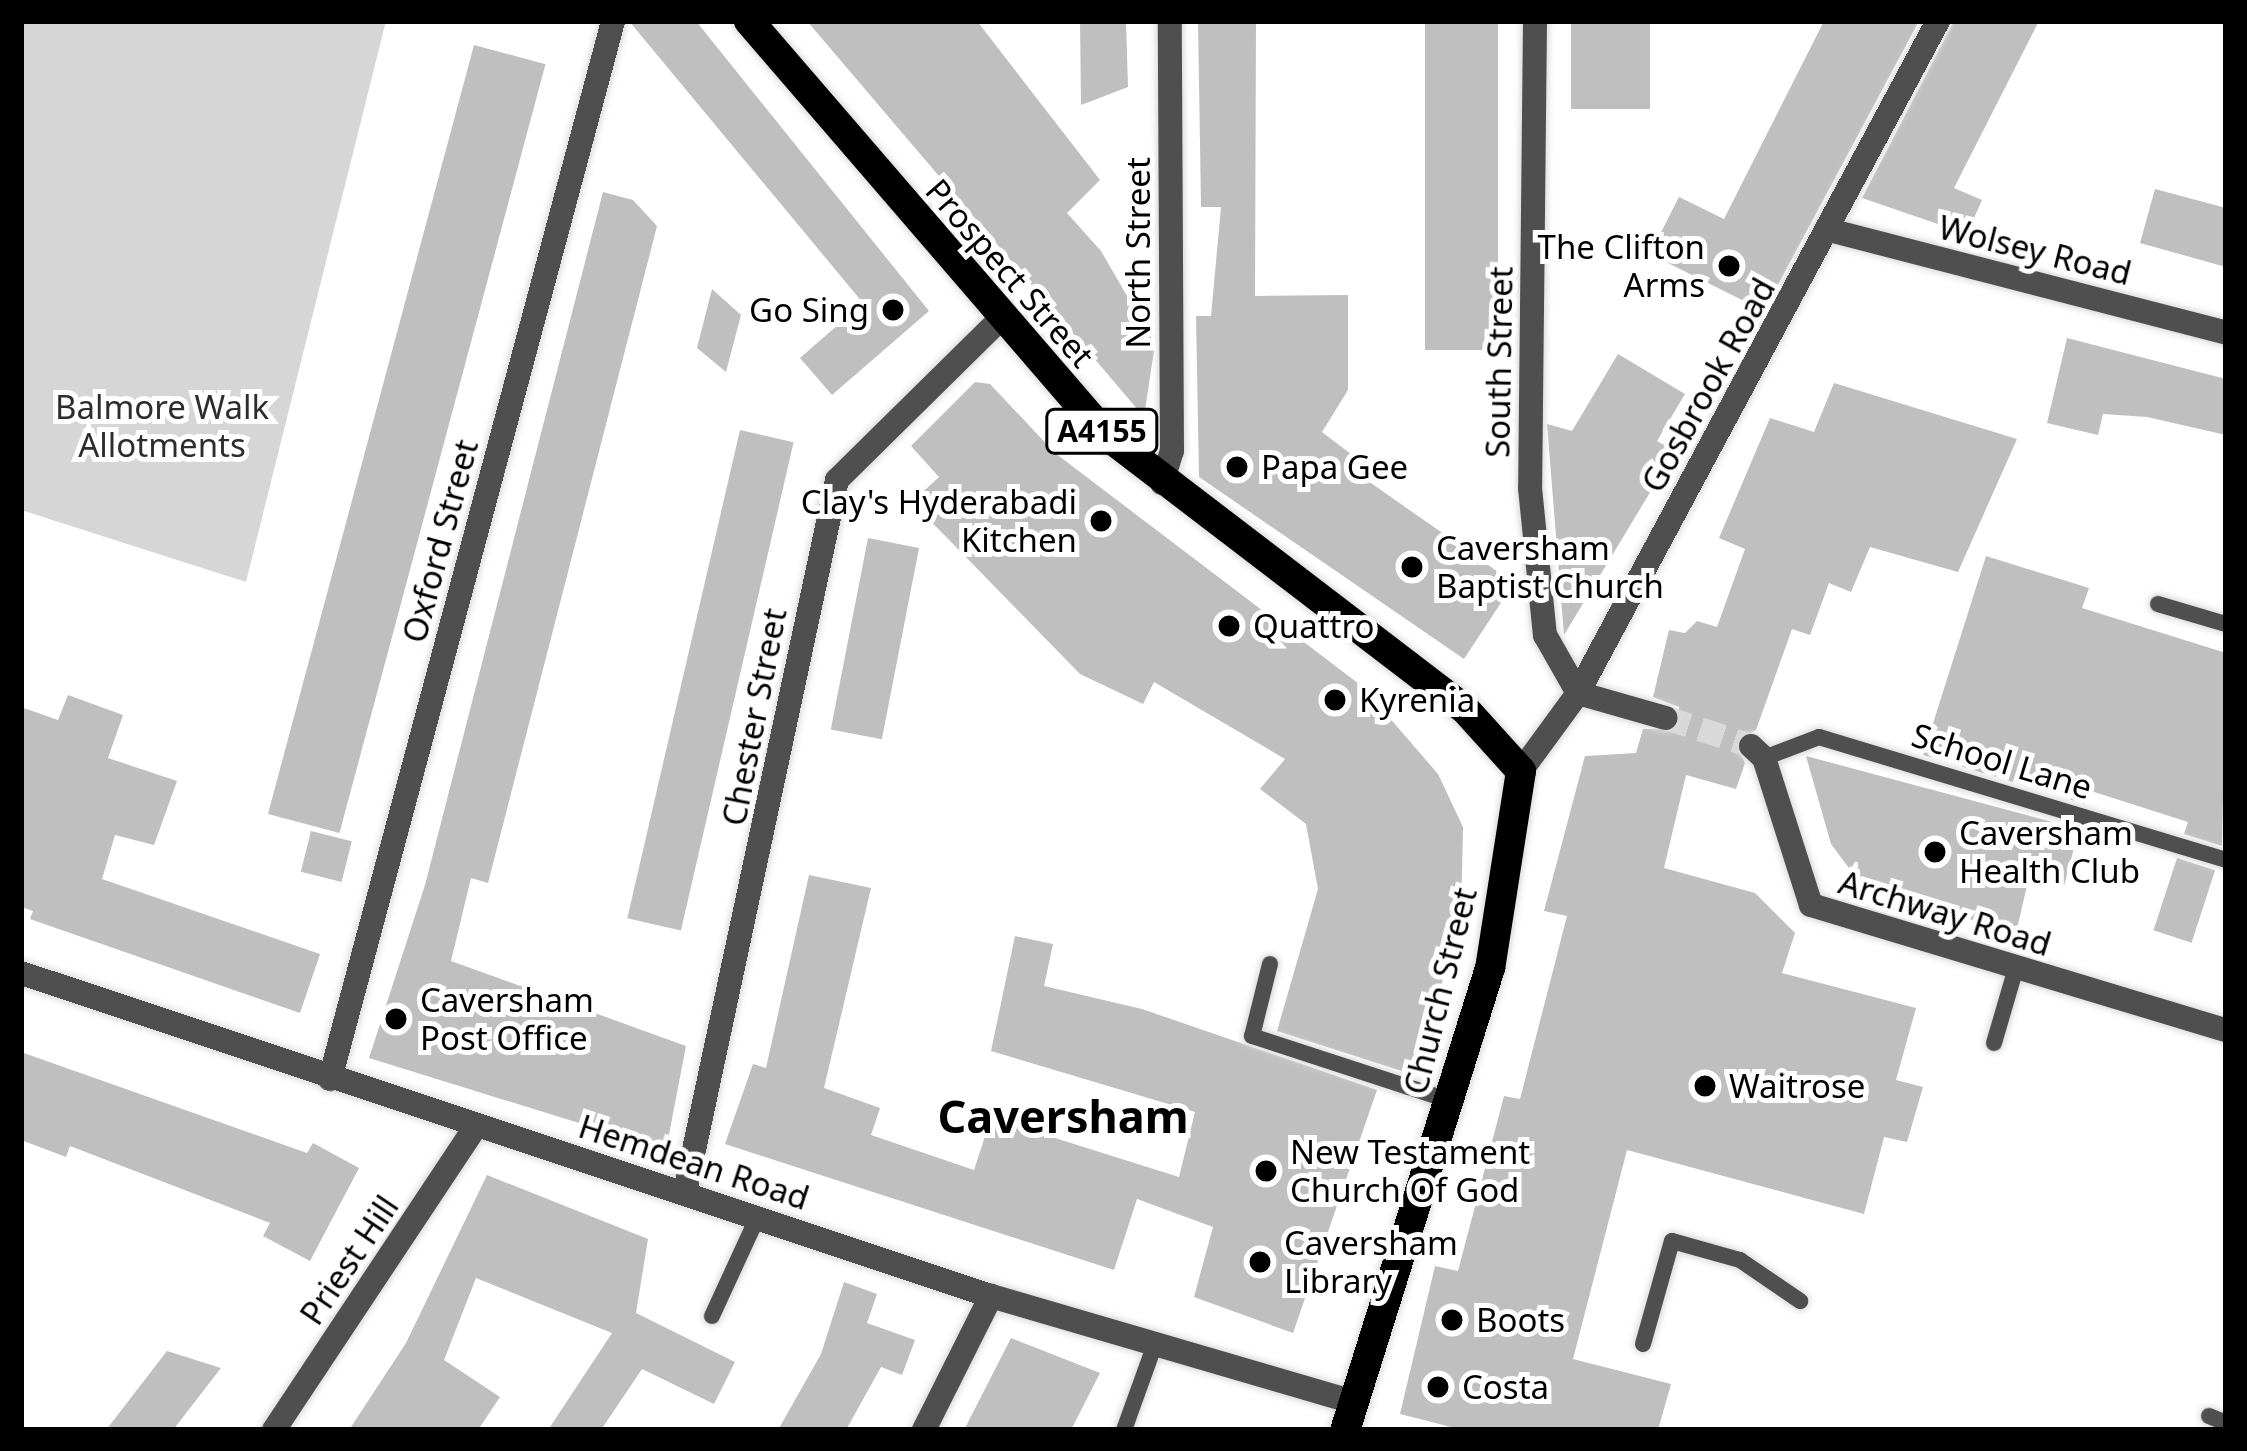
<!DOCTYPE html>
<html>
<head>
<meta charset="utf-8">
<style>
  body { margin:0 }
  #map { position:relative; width:2247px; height:1451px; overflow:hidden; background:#fff; font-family:"Noto Sans",sans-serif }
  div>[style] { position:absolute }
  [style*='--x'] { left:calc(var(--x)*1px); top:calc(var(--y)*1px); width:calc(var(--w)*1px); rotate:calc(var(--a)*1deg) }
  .green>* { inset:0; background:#d6d6d6 }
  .building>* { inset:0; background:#bfbfbf; transform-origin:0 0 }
  .minor-tunnel>* { height:24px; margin-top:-12px; transform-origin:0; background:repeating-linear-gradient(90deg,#d9d9d9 0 24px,transparent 0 36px) }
  .roads { filter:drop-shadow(0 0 3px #dbdbdb) drop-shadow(0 0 3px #dbdbdb) }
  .service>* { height:16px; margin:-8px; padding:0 8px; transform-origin:8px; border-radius:8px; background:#4f4f4f }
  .minor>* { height:24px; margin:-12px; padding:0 12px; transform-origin:12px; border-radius:12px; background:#4f4f4f }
  .tertiary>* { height:24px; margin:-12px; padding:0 12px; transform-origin:12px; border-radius:12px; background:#4f4f4f }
  .primary>* { height:30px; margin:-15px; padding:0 15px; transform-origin:15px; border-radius:15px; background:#000 }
  .dots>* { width:33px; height:33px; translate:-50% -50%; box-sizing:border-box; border:6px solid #fff; border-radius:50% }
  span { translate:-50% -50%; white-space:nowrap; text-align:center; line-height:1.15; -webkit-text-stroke:10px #fff; paint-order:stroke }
  .shield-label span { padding:3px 9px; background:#fff; border:3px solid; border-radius:9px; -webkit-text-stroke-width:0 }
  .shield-label { font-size:30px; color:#000; font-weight:700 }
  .poi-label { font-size:33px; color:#000 }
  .right { translate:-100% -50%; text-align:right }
  .left { translate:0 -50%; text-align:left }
  .street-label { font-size:33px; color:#000 }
  .park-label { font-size:33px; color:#2d2d2d }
  .district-label { font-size:45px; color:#000; font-weight:700 }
  .frame { position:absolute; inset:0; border:24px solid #000; pointer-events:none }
</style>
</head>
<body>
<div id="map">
  <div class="green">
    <div style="clip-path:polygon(21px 21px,386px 21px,246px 582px,21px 510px)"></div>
  </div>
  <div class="building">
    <div style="clip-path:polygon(629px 21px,696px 21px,929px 311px,832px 395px,800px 358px,863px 303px)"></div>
    <div style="clip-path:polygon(807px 21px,977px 21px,1100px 180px,1067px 213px,1101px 251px,1155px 344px,1144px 417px)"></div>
    <div style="clip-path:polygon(1080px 21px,1126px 21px,1128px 87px,1081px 105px)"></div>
    <div style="clip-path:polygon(1198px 21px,1256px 21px,1255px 296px,1348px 295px,1348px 390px,1322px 432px,1364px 464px,1358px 474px,1514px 583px,1464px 659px,1199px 477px,1196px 316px,1211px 316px,1221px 207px,1201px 207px)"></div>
    <div style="left:1425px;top:21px;width:73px;height:329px"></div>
    <div style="left:1571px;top:21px;width:79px;height:88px"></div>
    <div style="clip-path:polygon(1824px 21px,1919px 21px,1764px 311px,1650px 254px,1679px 197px,1724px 219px)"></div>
    <div style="clip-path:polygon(1954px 21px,2039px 21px,1954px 188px,1982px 200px,1967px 234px,1862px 198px)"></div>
    <div style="left:474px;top:45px;width:74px;height:796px;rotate:15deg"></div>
    <div style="clip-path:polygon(2155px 189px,2226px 208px,2226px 267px,2140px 243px)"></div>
    <div style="clip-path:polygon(603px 192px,633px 200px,657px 226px,488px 883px,471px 878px,451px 961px,686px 1046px,666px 1150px,369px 1058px,425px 885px)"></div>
    <div style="clip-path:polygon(712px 289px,741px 315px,726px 372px,697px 348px)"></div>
    <div style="clip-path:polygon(2067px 338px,2226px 379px,2226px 435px,2147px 417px,2103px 414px,2098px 435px,2047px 423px)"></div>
    <div style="clip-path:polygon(1618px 354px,1685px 394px,1657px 441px,1675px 451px,1564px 635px,1547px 424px,1572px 431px)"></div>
    <div style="clip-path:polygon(975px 382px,990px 384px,1055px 453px,1363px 687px,1438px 774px,1463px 827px,1461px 919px,1414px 1075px,1277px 1031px,1318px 889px,1306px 824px,1260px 789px,1285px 759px,1154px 682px,1143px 704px,1080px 674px,912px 502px,939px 477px,911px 446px)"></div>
    <div style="clip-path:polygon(1834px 383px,2017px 439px,1958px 572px,1870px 547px,1851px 592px,1829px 583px,1810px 635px,1792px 629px,1756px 730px,1735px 741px,1745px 763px,1736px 789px,1686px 775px,1664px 868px,1755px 893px,1795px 933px,1782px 973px,1916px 1008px,1896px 1080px,1923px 1087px,1907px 1142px,1884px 1137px,1864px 1214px,1627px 1150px,1573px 1359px,1671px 1384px,1658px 1430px,1463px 1430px,1400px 1414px,1435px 1266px,1458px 1271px,1504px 1096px,1520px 1099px,1567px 916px,1544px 911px,1585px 756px,1636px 753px,1643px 729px,1678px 729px,1679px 707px,1653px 697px,1669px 630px,1685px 633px,1697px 621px,1717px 627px,1745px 549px,1719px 538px,1770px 418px,1814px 432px)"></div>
    <div style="left:740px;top:430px;width:55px;height:501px;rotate:13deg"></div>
    <div style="left:868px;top:538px;width:52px;height:195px;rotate:11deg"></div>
    <div style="clip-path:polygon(1986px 556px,2089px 588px,2082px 608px,2226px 653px,2222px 846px,2184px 834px,2188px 822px,2088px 790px,2085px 804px,1923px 755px)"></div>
    <div style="clip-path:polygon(68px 695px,123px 715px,108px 758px,177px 781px,154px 845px,115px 835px,102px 879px,320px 954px,300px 1013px,30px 919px,33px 911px,21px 907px,21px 707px,58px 720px)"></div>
    <div style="clip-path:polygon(1806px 756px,2079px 829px,2064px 886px,2029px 877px,2016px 933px,1863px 887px,1831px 844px)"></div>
    <div style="left:311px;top:831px;width:42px;height:42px;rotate:14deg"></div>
    <div style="left:2177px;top:858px;width:40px;height:76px;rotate:18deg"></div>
    <div style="clip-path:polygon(809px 875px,871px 888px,824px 1088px,880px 1108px,871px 1135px,974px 1170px,991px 1118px,1179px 1177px,1195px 1112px,991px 1051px,1015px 936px,1053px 944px,1044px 986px,1142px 1009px,1377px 1090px,1293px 1333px,1194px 1297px,1213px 1227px,1137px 1199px,1114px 1270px,725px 1144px,753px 1064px,766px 1068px)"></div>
    <div style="clip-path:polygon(21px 1052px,307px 1153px,313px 1143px,359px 1168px,310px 1261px,263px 1236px,270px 1223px,70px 1146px,66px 1157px,21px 1140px)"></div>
    <div style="clip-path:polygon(487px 1175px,648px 1239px,636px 1313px,735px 1362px,714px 1404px,642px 1369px,601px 1430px,548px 1430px,612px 1333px,476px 1278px,444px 1360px,500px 1397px,478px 1430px,349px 1430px,406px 1343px)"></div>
    <div style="clip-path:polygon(844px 1282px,877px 1294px,867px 1323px,915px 1340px,902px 1375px,881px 1367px,846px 1430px,778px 1430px,821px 1354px)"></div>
    <div style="clip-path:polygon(1011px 1338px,1100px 1373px,1071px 1430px,964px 1430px)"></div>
    <div style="clip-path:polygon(167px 1351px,221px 1368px,173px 1430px,106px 1430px)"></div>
  </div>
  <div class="minor-tunnel">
    <div style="--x:1666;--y:718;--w:89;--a:18.2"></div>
  </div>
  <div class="roads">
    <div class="service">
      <div style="--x:2158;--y:604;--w:71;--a:16.4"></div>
      <div style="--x:1764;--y:758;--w:59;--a:-20.9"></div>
      <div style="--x:1819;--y:737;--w:425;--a:16.8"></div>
      <div style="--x:1270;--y:964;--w:74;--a:104"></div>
      <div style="--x:1252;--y:1036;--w:209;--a:18.1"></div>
      <div style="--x:1994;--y:1043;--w:75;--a:-73.7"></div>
      <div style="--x:712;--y:1316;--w:110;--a:-65.3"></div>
      <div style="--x:1643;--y:1344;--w:107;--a:-74.3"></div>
      <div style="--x:1672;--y:1241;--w:71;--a:15.6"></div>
      <div style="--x:1740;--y:1260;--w:73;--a:34.3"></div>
      <div style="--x:2209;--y:1416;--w:18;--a:22"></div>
      <div style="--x:1124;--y:1430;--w:91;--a:-70.2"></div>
    </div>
    <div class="minor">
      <div style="--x:1535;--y:21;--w:467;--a:90.6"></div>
      <div style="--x:1530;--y:488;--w:148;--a:84.2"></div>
      <div style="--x:1545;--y:635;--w:67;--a:60.4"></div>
      <div style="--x:1578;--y:693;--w:91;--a:15.9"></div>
      <div style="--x:1829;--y:230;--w:410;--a:14.5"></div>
      <div style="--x:1162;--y:483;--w:34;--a:-73"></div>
      <div style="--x:1172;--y:451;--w:430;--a:-90.3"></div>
      <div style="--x:1751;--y:746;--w:18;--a:43"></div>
      <div style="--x:1764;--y:758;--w:154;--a:72.3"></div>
      <div style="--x:1811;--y:905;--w:433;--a:16.8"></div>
      <div style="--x:330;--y:1079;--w:1095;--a:-75.02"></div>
      <div style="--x:685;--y:1192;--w:728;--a:-77.95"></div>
      <div style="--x:837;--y:480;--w:229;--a:-44.6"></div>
      <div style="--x:924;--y:1430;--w:150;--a:-63.4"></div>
    </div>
    <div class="tertiary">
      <div style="--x:1521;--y:771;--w:97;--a:-53.8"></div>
      <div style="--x:1578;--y:693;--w:762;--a:-61.82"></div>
      <div style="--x:21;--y:973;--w:1022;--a:18.42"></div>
      <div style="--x:991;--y:1296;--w:375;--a:16.3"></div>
      <div style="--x:274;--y:1430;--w:365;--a:-56.4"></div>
    </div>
    <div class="primary">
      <div style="--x:749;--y:21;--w:545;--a:49.24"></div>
      <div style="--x:1105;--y:434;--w:452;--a:37.4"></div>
      <div style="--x:1464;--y:708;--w:85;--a:47.9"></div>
      <div style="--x:1521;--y:771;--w:199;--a:98.9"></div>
      <div style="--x:1490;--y:968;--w:484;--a:107.4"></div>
    </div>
  </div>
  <div class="dots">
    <div style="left:1729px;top:266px;background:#000"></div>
    <div style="left:893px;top:310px;background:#000"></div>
    <div style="left:1237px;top:467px;background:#000"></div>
    <div style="left:1101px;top:521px;background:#000"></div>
    <div style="left:1412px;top:567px;background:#000"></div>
    <div style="left:1229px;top:626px;background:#000"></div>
    <div style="left:1335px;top:700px;background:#000"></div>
    <div style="left:1935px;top:852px;background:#000"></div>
    <div style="left:396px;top:1019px;background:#000"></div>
    <div style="left:1705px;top:1086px;background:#000"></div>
    <div style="left:1266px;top:1171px;background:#000"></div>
    <div style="left:1260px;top:1262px;background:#000"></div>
    <div style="left:1452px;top:1320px;background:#000"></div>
    <div style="left:1438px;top:1387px;background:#000"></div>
  </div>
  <div class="shield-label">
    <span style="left:1102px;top:431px">A4155</span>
  </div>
  <div class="poi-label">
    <span class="right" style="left:1705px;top:266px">The Clifton<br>Arms</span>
    <span class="right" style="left:869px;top:310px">Go Sing</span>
    <span class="left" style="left:1261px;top:467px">Papa Gee</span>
    <span class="right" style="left:1077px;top:521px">Clay's Hyderabadi<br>Kitchen</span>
    <span class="left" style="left:1436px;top:567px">Caversham<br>Baptist Church</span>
    <span class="left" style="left:1253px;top:626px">Quattro</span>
    <span class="left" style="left:1359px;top:700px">Kyrenia</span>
    <span class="left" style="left:1959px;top:852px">Caversham<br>Health Club</span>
    <span class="left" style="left:420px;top:1019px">Caversham<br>Post Office</span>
    <span class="left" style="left:1729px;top:1086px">Waitrose</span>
    <span class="left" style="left:1290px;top:1171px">New Testament<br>Church Of God</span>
    <span class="left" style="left:1284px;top:1262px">Caversham<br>Library</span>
    <span class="left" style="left:1476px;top:1320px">Boots</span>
    <span class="left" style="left:1462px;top:1387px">Costa</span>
  </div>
  <div class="street-label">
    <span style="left:2035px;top:250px;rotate:14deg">Wolsey Road</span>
    <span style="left:1138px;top:253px;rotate:-90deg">North Street</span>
    <span style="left:1010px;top:273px;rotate:49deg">Prospect Street</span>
    <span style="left:1499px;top:362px;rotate:-89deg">South Street</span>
    <span style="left:1708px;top:385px;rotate:-61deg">Gosbrook Road</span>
    <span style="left:440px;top:541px;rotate:-75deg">Oxford Street</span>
    <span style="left:754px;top:717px;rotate:-79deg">Chester Street</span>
    <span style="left:2002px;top:761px;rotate:17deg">School Lane</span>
    <span style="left:1945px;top:913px;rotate:17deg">Archway Road</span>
    <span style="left:1440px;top:991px;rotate:-76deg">Church Street</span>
    <span style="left:694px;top:1162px;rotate:18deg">Hemdean Road</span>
    <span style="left:349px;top:1260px;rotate:-56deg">Priest Hill</span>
  </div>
  <div class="park-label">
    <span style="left:162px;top:426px">Balmore Walk<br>Allotments</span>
  </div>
  <div class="district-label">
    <span style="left:1063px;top:1116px">Caversham</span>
  </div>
  <div class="frame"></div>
</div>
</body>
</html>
